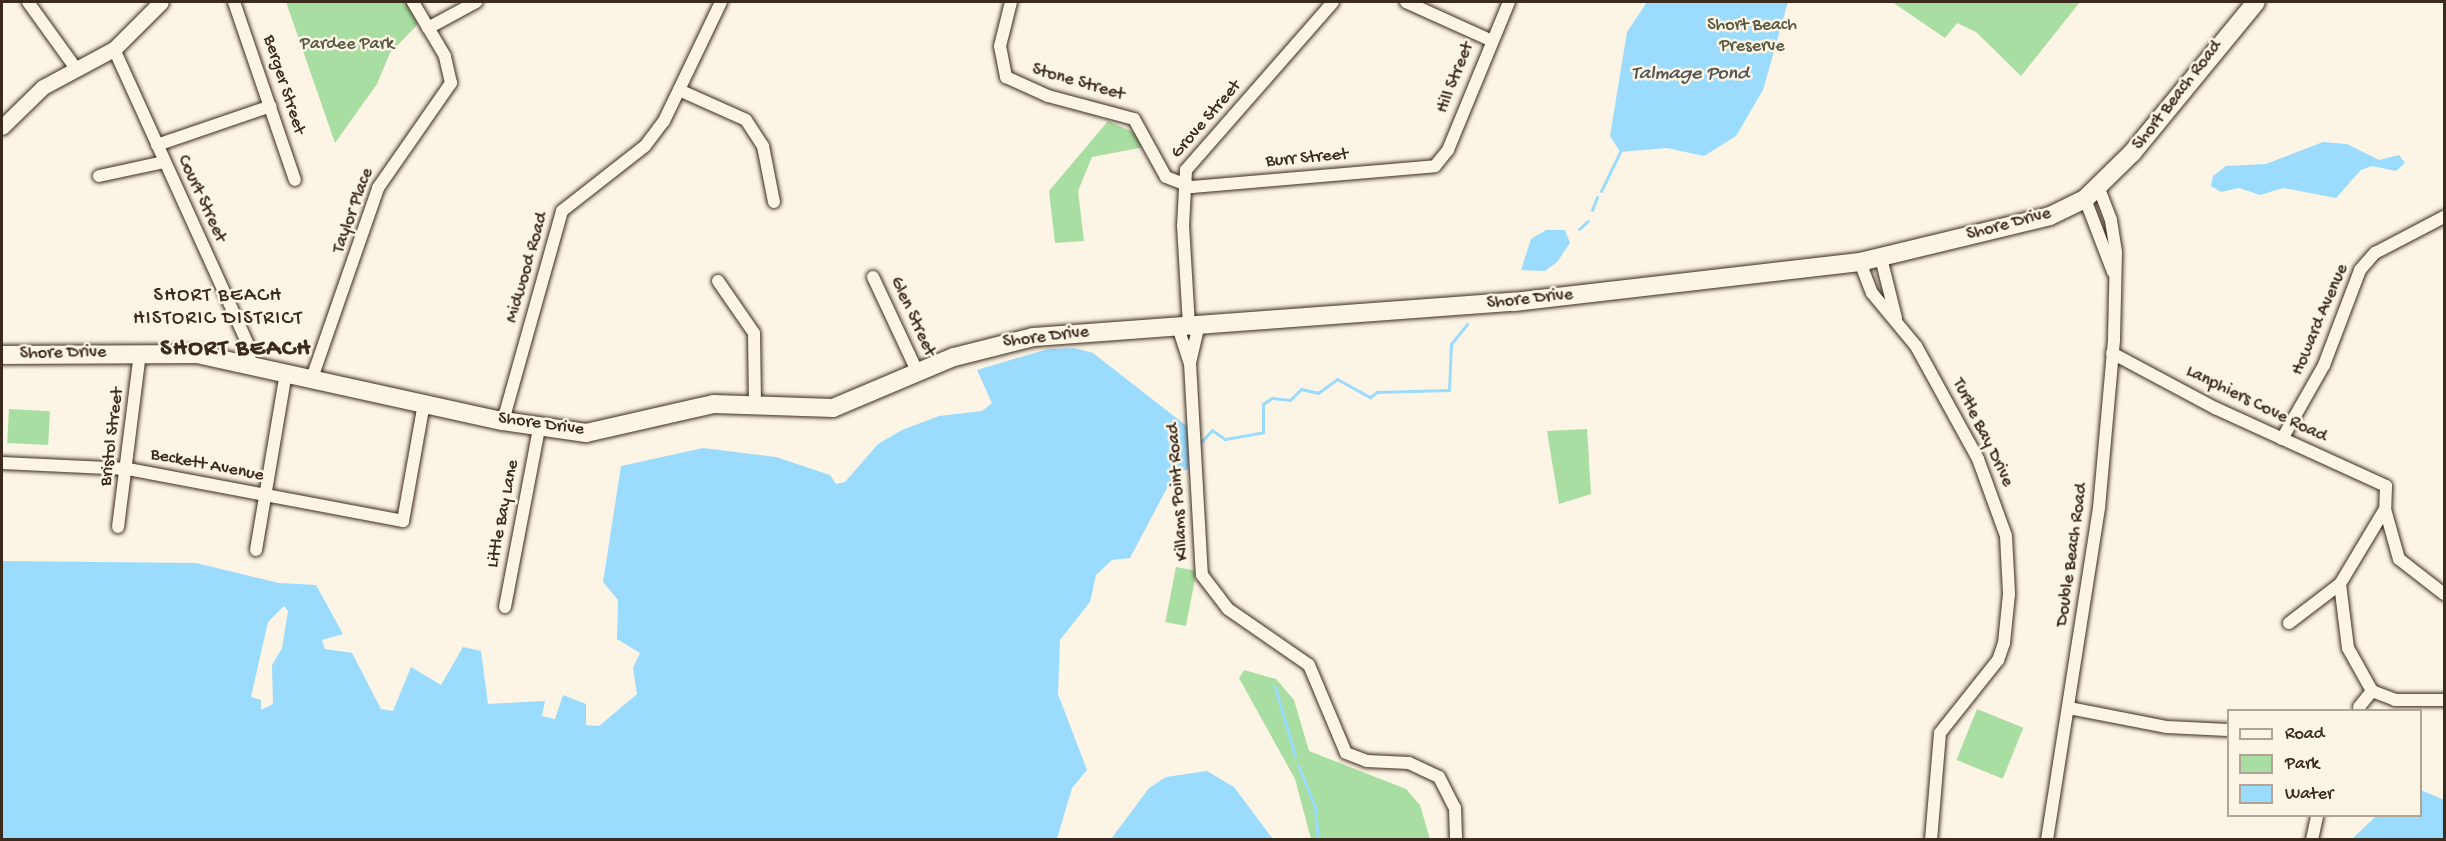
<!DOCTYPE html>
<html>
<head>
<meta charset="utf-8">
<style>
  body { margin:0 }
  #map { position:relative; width:2446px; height:841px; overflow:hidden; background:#fcf5e5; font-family:"Gochi Hand",sans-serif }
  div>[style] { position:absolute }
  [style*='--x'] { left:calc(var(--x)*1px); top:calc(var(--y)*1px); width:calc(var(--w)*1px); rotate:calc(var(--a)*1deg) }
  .green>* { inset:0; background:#a8dea1; transform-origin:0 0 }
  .water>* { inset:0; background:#9bdbfd }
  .stream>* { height:3px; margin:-1.5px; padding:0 1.5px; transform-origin:1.5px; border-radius:1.5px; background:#9bdbfd }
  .roads { filter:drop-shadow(0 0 2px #3b2a1e) drop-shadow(0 0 2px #3b2a1e) }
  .minor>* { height:12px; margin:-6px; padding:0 6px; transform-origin:6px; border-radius:6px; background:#fcf5e5 }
  .tertiary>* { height:15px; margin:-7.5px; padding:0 7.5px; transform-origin:7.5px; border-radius:7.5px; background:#fcf5e5 }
  .secondary>* { height:18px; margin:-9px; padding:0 9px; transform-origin:9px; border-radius:9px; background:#fcf5e5 }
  span { translate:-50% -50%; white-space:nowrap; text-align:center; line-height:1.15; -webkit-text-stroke:5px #fcf5e5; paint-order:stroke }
  .park-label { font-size:18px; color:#56573f }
  .street-label { font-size:18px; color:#3b2a1e }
  .water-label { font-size:20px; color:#535656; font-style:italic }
  .neighbourhood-label { font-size:20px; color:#3b2a1e; letter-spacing:1.5px }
  .district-label { font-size:24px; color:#3b2a1e; font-weight:700; letter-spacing:1.5px }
  .frame { position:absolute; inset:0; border:3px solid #3b2a1e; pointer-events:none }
  .legend { position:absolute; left:2227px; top:709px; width:195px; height:108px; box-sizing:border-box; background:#fcf5e5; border:2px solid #afa495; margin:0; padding:8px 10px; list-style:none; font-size:18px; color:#3b2a1e }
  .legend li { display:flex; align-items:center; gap:12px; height:30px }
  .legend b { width:30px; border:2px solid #afa495 }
</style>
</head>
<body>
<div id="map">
  <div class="green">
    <div style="clip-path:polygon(286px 2px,406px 2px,418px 24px,390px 53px,377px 84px,335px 143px)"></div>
    <div style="clip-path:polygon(1892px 2px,2080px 2px,2021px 76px,1976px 32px,1957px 23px,1945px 38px)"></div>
    <div style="clip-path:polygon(1108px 121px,1133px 132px,1144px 147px,1092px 157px,1078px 191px,1084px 241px,1055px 243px,1049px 191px)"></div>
    <div style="left:9px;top:409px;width:41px;height:34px;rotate:3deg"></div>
    <div style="clip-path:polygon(1587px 429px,1591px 494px,1559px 504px,1547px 431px)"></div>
    <div style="left:1176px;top:567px;width:21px;height:56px;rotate:11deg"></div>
    <div style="clip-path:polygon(1244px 670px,1276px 679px,1294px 700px,1309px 751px,1406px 789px,1420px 805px,1430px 839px,1311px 839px,1295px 779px,1239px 678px)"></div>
    <div style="left:1977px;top:709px;width:50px;height:55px;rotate:22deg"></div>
  </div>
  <div class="water">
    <div style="clip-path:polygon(1647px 2px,1788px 2px,1763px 90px,1736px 136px,1704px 156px,1667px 148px,1620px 152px,1610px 136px,1627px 32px)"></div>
    <div style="clip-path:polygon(2323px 142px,2347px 144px,2379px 160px,2399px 155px,2405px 163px,2396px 171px,2372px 166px,2361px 170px,2336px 198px,2283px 188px,2260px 195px,2239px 188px,2221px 192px,2211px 186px,2213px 176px,2226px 166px,2266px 164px)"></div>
    <div style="clip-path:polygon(1565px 230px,1570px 243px,1557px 262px,1545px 271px,1521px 270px,1531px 239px,1546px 230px)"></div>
    <div style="clip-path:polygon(evenodd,1074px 348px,1093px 353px,1188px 427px,1189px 469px,1175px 473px,1130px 558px,1112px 560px,1096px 575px,1090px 602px,1060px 640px,1058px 694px,1087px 770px,1072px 788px,1057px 839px,2px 840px,2px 561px,196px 563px,279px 583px,316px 585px,343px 634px,322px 640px,325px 649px,352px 653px,381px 709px,393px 711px,411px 667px,441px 685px,463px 647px,481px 651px,488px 704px,545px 701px,542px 716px,555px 719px,563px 695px,586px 704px,586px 725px,599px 726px,637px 694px,633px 668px,640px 653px,617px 639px,618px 600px,603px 582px,621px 466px,703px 448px,776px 457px,830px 475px,836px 484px,845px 482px,878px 444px,902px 430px,939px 416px,982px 411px,992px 403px,977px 370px,1048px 349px,1074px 348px,284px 606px,288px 611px,282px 648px,272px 665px,273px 704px,261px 710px,261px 700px,251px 697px,268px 622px,284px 606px)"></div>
    <div style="clip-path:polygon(1207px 771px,1234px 787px,1273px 839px,1111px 839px,1149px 788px,1166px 777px)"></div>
    <div style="clip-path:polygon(2421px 790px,2444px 800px,2444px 839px,2352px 839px,2376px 816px,2420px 816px)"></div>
  </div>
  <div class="stream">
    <div style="--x:1601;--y:191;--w:43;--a:-64"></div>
    <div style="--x:1592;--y:210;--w:14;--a:-69"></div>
    <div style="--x:1579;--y:229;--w:12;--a:-42"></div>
    <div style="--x:1199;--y:444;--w:19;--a:-47"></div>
    <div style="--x:1212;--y:430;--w:16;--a:35"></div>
    <div style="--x:1225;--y:439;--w:39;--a:-10"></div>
    <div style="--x:1263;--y:432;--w:28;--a:-90"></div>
    <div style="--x:1263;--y:404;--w:11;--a:-34"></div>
    <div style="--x:1272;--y:398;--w:18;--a:6"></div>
    <div style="--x:1290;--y:400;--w:16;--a:-45"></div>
    <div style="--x:1301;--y:389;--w:17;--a:13"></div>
    <div style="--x:1318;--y:393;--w:24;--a:-36"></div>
    <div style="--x:1337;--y:379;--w:38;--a:29"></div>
    <div style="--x:1370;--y:397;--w:9;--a:-36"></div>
    <div style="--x:1377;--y:392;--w:72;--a:-1.6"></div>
    <div style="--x:1449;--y:390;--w:46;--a:-87.5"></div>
    <div style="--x:1451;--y:344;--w:26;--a:-51"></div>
    <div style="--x:1275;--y:687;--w:72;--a:73.8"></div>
    <div style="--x:1298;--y:765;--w:45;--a:68"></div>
    <div style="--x:1315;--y:807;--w:33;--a:85"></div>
  </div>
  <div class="roads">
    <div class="minor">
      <div style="--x:28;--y:2;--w:84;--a:54.2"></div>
      <div style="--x:234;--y:2;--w:188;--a:71.1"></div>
      <div style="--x:1011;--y:2;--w:45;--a:104"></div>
      <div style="--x:1000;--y:46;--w:32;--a:79"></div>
      <div style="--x:1006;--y:77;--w:46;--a:24.3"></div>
      <div style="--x:1048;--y:96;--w:89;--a:15"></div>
      <div style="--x:1134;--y:119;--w:66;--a:61.1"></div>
      <div style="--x:1166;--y:177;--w:28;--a:21"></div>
      <div style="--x:1192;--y:187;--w:244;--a:-4.9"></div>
      <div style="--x:1435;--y:166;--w:21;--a:-51"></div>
      <div style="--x:1448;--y:150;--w:160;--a:-67.6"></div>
      <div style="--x:1406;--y:2;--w:92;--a:24.3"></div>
      <div style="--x:428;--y:28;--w:55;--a:-28.4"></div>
      <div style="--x:114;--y:49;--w:329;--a:65.6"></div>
      <div style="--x:250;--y:349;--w:16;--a:94"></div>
      <div style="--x:679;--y:90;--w:73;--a:24.1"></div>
      <div style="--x:746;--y:120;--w:31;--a:57"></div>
      <div style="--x:763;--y:146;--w:57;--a:78.9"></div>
      <div style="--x:157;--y:145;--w:120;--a:-18.9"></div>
      <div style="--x:99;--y:176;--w:66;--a:-12.2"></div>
      <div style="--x:2085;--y:199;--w:78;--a:69"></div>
      <div style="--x:1881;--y:258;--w:62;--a:76"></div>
      <div style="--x:1860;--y:262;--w:33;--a:69"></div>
      <div style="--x:1872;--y:293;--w:69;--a:50.3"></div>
      <div style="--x:1916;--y:346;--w:129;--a:61.2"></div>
      <div style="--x:1978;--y:459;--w:82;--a:70"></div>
      <div style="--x:2006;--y:536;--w:58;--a:87"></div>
      <div style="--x:2009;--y:594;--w:49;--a:95.8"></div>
      <div style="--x:2004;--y:643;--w:18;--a:109"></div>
      <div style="--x:1998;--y:660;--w:93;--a:128.5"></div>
      <div style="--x:1940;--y:733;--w:107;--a:94.8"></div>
      <div style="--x:873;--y:277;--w:106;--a:64.9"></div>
      <div style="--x:718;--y:281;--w:63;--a:55.3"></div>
      <div style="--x:754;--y:333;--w:73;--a:89.2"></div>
      <div style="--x:1189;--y:326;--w:100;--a:-93.4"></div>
      <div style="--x:1183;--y:226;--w:56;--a:-86.9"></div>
      <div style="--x:1186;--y:170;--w:223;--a:-48.8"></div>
      <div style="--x:1178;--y:327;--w:38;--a:72"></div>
      <div style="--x:1190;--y:363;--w:212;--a:86.8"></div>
      <div style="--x:1202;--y:575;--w:43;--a:52.6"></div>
      <div style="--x:1228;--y:609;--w:98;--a:34.7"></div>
      <div style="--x:1309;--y:665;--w:95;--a:67.2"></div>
      <div style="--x:1346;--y:753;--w:22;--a:21"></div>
      <div style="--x:1367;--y:761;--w:42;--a:2.7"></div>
      <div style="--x:1409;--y:763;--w:33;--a:25"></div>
      <div style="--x:1439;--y:777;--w:35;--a:63"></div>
      <div style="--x:1455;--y:808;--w:32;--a:88"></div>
      <div style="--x:2112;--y:353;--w:117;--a:28.1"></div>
      <div style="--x:2215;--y:408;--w:188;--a:24.5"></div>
      <div style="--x:2386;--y:486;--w:23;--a:92"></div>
      <div style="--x:2385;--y:509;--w:52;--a:74.4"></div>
      <div style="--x:2399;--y:559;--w:57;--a:37.9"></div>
      <div style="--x:1190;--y:363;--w:39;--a:-77"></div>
      <div style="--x:312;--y:378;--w:201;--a:-70.8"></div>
      <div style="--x:378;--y:188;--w:128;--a:-55.2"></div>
      <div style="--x:451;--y:83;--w:28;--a:-103"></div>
      <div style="--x:445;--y:56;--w:63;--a:-120.7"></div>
      <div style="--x:503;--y:421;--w:218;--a:-74.3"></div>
      <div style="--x:562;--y:211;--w:105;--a:-38.1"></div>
      <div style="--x:645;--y:146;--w:31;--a:-53"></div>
      <div style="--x:664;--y:121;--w:132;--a:-64.4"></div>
      <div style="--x:2282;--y:439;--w:85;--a:-60.4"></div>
      <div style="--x:2324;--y:365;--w:102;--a:-69.2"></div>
      <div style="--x:2360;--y:270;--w:23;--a:-49"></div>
      <div style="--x:2375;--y:253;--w:78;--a:-27.6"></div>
      <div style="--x:2;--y:463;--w:126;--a:2.7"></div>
      <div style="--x:128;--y:469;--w:280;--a:10.7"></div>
      <div style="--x:403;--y:521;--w:120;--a:-79.9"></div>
      <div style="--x:118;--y:527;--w:176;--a:-82.8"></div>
      <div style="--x:256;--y:550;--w:180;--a:-80.4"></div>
      <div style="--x:2340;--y:584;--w:64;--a:82.9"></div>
      <div style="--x:2348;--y:648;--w:49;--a:60.8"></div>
      <div style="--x:2372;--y:691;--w:25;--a:21"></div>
      <div style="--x:2395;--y:700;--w:49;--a:0"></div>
      <div style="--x:505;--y:607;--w:182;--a:-79.2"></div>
      <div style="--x:2289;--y:623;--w:64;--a:-37.4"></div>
      <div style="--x:2340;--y:584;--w:87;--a:-59"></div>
      <div style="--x:2359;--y:707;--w:21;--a:-51"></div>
      <div style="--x:2069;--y:708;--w:100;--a:11"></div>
      <div style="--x:2167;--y:727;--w:61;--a:2.8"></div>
      <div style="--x:2047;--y:840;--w:336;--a:-81.1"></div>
      <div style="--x:2099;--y:508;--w:170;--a:-84.9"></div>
      <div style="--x:2114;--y:339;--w:87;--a:-88.7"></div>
      <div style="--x:2116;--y:252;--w:32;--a:-99"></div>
      <div style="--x:2111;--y:220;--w:33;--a:-111"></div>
      <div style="--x:2312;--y:840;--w:25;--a:-78"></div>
    </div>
    <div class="tertiary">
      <div style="--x:2;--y:127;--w:57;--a:-44.3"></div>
      <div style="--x:43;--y:87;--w:81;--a:-28.2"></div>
      <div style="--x:114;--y:49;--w:66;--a:-45"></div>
    </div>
    <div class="secondary">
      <div style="--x:2;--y:355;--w:195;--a:-0.3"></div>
      <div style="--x:197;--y:354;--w:313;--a:12.4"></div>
      <div style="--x:503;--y:421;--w:84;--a:8.2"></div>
      <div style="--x:586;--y:433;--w:131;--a:-12.8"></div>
      <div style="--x:714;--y:404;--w:119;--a:1.9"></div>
      <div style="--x:833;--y:408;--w:131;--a:-22.9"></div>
      <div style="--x:954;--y:357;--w:81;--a:-14.2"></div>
      <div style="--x:1033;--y:337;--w:482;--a:-4.2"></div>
      <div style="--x:1514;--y:302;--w:348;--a:-6.6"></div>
      <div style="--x:1860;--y:262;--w:195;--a:-13.6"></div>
      <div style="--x:2050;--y:216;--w:39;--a:-26"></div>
      <div style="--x:2085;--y:199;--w:66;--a:-44.4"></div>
      <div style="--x:2132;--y:153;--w:195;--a:-50.6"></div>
    </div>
  </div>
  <div class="park-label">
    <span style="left:1752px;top:37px">Short Beach<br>Preserve</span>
    <span style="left:347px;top:45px">Pardee Park</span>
  </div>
  <div class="street-label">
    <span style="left:1456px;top:78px;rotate:-69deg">Hill Street</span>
    <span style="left:1078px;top:83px;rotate:16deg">Stone Street</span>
    <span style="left:283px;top:85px;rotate:72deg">Berger Street</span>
    <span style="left:2178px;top:96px;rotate:-52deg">Short Beach Road</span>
    <span style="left:1207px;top:120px;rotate:-49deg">Grove Street</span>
    <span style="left:1307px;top:159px;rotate:-5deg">Burr Street</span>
    <span style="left:201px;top:199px;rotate:65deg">Court Street</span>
    <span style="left:354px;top:211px;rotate:-70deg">Taylor Place</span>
    <span style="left:2009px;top:225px;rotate:-15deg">Shore Drive</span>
    <span style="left:528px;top:268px;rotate:-74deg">Midwood Road</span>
    <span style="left:1530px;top:300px;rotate:-6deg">Shore Drive</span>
    <span style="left:912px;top:317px;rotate:65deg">Glen Street</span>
    <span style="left:2321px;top:320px;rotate:-67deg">Howard Avenue</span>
    <span style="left:1046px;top:338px;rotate:-7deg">Shore Drive</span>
    <span style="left:63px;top:354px;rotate:-1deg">Shore Drive</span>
    <span style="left:2256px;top:405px;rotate:26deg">Lanphiers Cove Road</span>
    <span style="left:541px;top:425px;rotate:8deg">Shore Drive</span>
    <span style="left:1982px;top:433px;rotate:64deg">Turtle Bay Drive</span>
    <span style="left:113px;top:437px;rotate:-83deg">Bristol Street</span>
    <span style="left:207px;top:466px;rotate:11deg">Beckett Avenue</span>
    <span style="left:1179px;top:492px;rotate:-94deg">Killams Point Road</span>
    <span style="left:504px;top:514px;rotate:-79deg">Little Bay Lane</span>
    <span style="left:2073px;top:555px;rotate:-82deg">Double Beach Road</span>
  </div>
  <div class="water-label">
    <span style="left:1690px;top:74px">Talmage Pond</span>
  </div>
  <div class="neighbourhood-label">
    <span style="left:218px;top:308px">SHORT BEACH<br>HISTORIC DISTRICT</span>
  </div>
  <div class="district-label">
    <span style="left:236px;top:350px">SHORT BEACH</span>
  </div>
  <div class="frame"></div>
  <ul class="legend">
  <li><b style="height:8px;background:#fcf5e5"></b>Road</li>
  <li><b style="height:16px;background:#a8dea1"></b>Park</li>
  <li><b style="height:16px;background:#9bdbfd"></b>Water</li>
  </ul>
</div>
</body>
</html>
